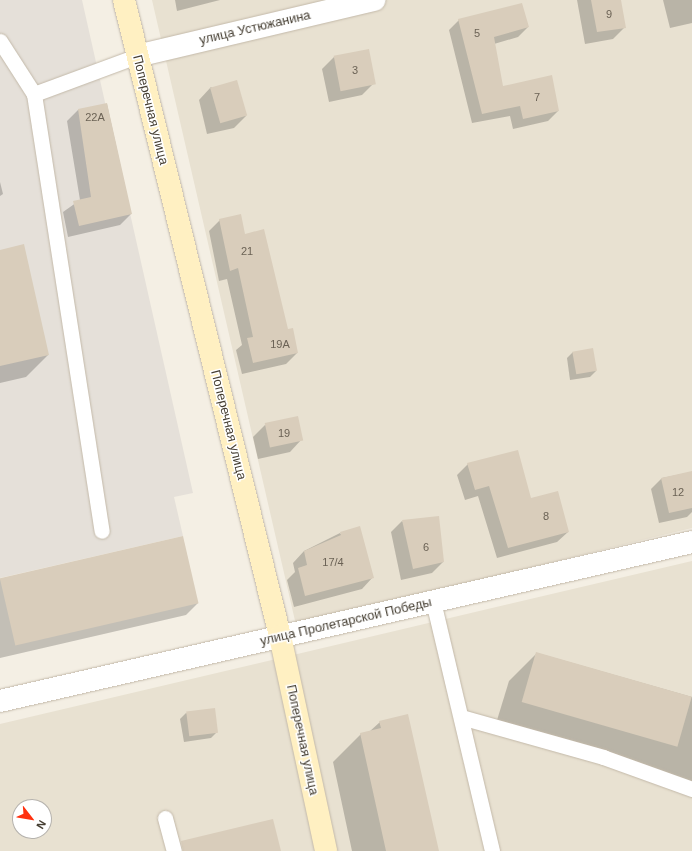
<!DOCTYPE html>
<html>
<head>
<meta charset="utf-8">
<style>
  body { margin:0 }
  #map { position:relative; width:692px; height:851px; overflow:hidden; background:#f4efe4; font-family:Arial,sans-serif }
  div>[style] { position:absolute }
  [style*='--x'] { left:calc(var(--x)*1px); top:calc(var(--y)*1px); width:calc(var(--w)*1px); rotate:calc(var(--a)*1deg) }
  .residential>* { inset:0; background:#e8e1d1 }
  .industrial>* { inset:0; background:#e5e0d9 }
  .shadow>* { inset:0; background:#0003 }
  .building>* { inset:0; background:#d9cdbb; transform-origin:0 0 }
  .roads { filter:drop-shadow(0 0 1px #c3b9a9) drop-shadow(0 0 1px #c3b9a9) }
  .lane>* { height:15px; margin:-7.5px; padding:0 7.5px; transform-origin:7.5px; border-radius:7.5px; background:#fff }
  .street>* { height:22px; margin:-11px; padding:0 11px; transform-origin:11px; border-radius:11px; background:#fff }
  .secondary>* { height:22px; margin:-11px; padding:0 11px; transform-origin:11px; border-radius:11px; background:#fff0c2 }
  span { translate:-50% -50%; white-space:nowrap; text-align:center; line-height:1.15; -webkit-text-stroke:3px #fff; paint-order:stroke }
  .number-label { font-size:11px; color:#6b6255 }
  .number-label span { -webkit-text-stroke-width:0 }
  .street-label { font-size:13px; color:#463f33 }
  .north { position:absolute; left:12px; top:799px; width:40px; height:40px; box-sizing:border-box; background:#fff; border:1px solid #b5b2ad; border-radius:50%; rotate:121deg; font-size:11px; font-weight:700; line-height:16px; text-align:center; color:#463f33 }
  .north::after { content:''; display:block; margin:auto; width:14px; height:18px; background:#ff310f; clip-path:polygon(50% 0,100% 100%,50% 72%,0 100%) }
</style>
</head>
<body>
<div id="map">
  <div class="residential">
    <div style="clip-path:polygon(152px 0,692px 0,692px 528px,296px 625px)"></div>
    <div style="clip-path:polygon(evenodd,692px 561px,692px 851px,0 851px,0 724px,692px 561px,20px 807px,44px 807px,44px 831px,20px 831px,20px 807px)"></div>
  </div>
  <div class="industrial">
    <div style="clip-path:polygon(0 0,82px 0,193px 493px,174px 497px,183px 536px,0 578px)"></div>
  </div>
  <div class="shadow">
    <div style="clip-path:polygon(175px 0,220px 0,177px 11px)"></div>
    <div style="clip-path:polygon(577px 0,620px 0,625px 27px,613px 39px,585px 44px)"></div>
    <div style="clip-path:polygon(663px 0,692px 0,692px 23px,670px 28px)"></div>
    <div style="clip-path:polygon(459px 20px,528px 27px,518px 37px,494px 44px,502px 87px,558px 111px,548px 121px,513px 129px,510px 116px,472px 123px,449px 30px)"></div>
    <div style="clip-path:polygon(368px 50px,374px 83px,362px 95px,329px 102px,322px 69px,334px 57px)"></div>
    <div style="clip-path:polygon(211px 87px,246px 116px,234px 128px,207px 134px,199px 100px)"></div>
    <div style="clip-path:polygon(107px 104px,131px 214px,120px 225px,68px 237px,63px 212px,80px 200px,67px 121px,78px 110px)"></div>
    <div style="clip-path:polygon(0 182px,3px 194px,0 196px)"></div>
    <div style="clip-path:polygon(220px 220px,245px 235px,297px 353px,286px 364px,242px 374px,236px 350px,242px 345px,227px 279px,219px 281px,209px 231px)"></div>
    <div style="clip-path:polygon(0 251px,48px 355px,26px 377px,0 383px)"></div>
    <div style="clip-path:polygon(573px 352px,596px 371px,590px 377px,570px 380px,567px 358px)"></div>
    <div style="clip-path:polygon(265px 425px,302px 439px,290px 452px,258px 459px,253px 437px)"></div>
    <div style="clip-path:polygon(468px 464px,530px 499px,568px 532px,557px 542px,497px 558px,478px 496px,465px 500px,457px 475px)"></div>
    <div style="clip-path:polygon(692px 472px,692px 512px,687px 517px,659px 523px,651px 489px,662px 478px)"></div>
    <div style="clip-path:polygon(402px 521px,443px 562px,432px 573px,401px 580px,391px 532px)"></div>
    <div style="clip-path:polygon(340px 533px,373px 577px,362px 589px,294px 607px,287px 580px,295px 572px,293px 563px,304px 551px)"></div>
    <div style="clip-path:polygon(0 579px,198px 603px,186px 615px,0 658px)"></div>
    <div style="clip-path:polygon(537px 653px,692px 697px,692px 787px,494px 730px,509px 681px)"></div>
    <div style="clip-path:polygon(186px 713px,217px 732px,211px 738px,184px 742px,180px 719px)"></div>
    <div style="clip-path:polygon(380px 722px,438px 851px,352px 851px,333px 762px,361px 734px,369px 732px)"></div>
  </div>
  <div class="building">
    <div style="clip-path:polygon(591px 0,621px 0,626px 28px,597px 32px)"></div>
    <div style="clip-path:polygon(522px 3px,529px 27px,494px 37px,503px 86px,552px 75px,559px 111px,523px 119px,520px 106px,482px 114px,458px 19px)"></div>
    <div style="left:369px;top:49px;width:36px;height:36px;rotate:79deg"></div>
    <div style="left:237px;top:80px;width:37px;height:28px;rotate:74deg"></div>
    <div style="clip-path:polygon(107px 103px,132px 214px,79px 226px,73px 201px,91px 197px,78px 109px)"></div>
    <div style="clip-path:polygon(241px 214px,245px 234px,264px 229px,288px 329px,293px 328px,298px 353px,253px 363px,247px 338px,253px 337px,238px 268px,230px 271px,219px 219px)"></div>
    <div style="clip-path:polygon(24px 244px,49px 355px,0 366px,0 250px)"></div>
    <div style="left:593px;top:348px;width:23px;height:21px;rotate:80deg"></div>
    <div style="left:298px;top:416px;width:25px;height:34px;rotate:78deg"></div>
    <div style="clip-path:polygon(518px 450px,531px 498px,558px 491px,569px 532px,508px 548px,489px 486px,475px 490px,467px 463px)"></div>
    <div style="clip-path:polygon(692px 471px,692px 508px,669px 513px,661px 478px)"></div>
    <div style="clip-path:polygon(439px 516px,444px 562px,413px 569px,402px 520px)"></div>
    <div style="clip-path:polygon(360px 526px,374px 578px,305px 596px,298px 568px,307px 565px,304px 551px,341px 535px,340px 532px)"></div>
    <div style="left:183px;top:536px;width:69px;height:188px;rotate:77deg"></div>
    <div style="left:536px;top:652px;width:162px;height:52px;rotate:16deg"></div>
    <div style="left:215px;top:708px;width:25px;height:29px;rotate:83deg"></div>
    <div style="clip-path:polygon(408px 714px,439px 851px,386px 851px,360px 733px,381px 728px,379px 721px)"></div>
    <div style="clip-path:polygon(273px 819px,281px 851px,183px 851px,181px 841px)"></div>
  </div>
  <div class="roads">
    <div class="lane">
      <div style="--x:0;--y:41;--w:63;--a:57.3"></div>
      <div style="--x:34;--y:94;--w:442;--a:81.2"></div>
      <div style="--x:34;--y:94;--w:110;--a:-20.3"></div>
      <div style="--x:433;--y:601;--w:257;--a:76.7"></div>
      <div style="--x:461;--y:717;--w:148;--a:15.7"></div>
      <div style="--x:603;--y:757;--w:95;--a:19.8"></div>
      <div style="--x:165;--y:818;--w:34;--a:75"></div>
    </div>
    <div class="street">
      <div style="--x:137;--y:56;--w:244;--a:-13.3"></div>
      <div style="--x:0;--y:701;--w:710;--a:-12.94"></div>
    </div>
    <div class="secondary">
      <div style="--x:124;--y:0;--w:655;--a:76.22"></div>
      <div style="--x:280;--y:636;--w:220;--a:77.9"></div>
    </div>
  </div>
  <div class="number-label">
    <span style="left:609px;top:14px">9</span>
    <span style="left:477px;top:33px">5</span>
    <span style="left:355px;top:70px">3</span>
    <span style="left:537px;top:97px">7</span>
    <span style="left:95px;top:117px">22А</span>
    <span style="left:247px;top:251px">21</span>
    <span style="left:280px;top:344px">19А</span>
    <span style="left:284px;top:433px">19</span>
    <span style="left:678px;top:492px">12</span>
    <span style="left:546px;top:516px">8</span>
    <span style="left:426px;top:547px">6</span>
    <span style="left:333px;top:562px">17/4</span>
  </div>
  <div class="street-label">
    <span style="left:255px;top:28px;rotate:-13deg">улица Устюжанина</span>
    <span style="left:150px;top:110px;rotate:76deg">Поперечная улица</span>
    <span style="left:228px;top:425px;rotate:76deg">Поперечная улица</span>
    <span style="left:346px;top:622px;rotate:-13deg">улица Пролетарской Победы</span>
    <span style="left:302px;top:740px;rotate:78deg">Поперечная улица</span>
  </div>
  <div class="north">N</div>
</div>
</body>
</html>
